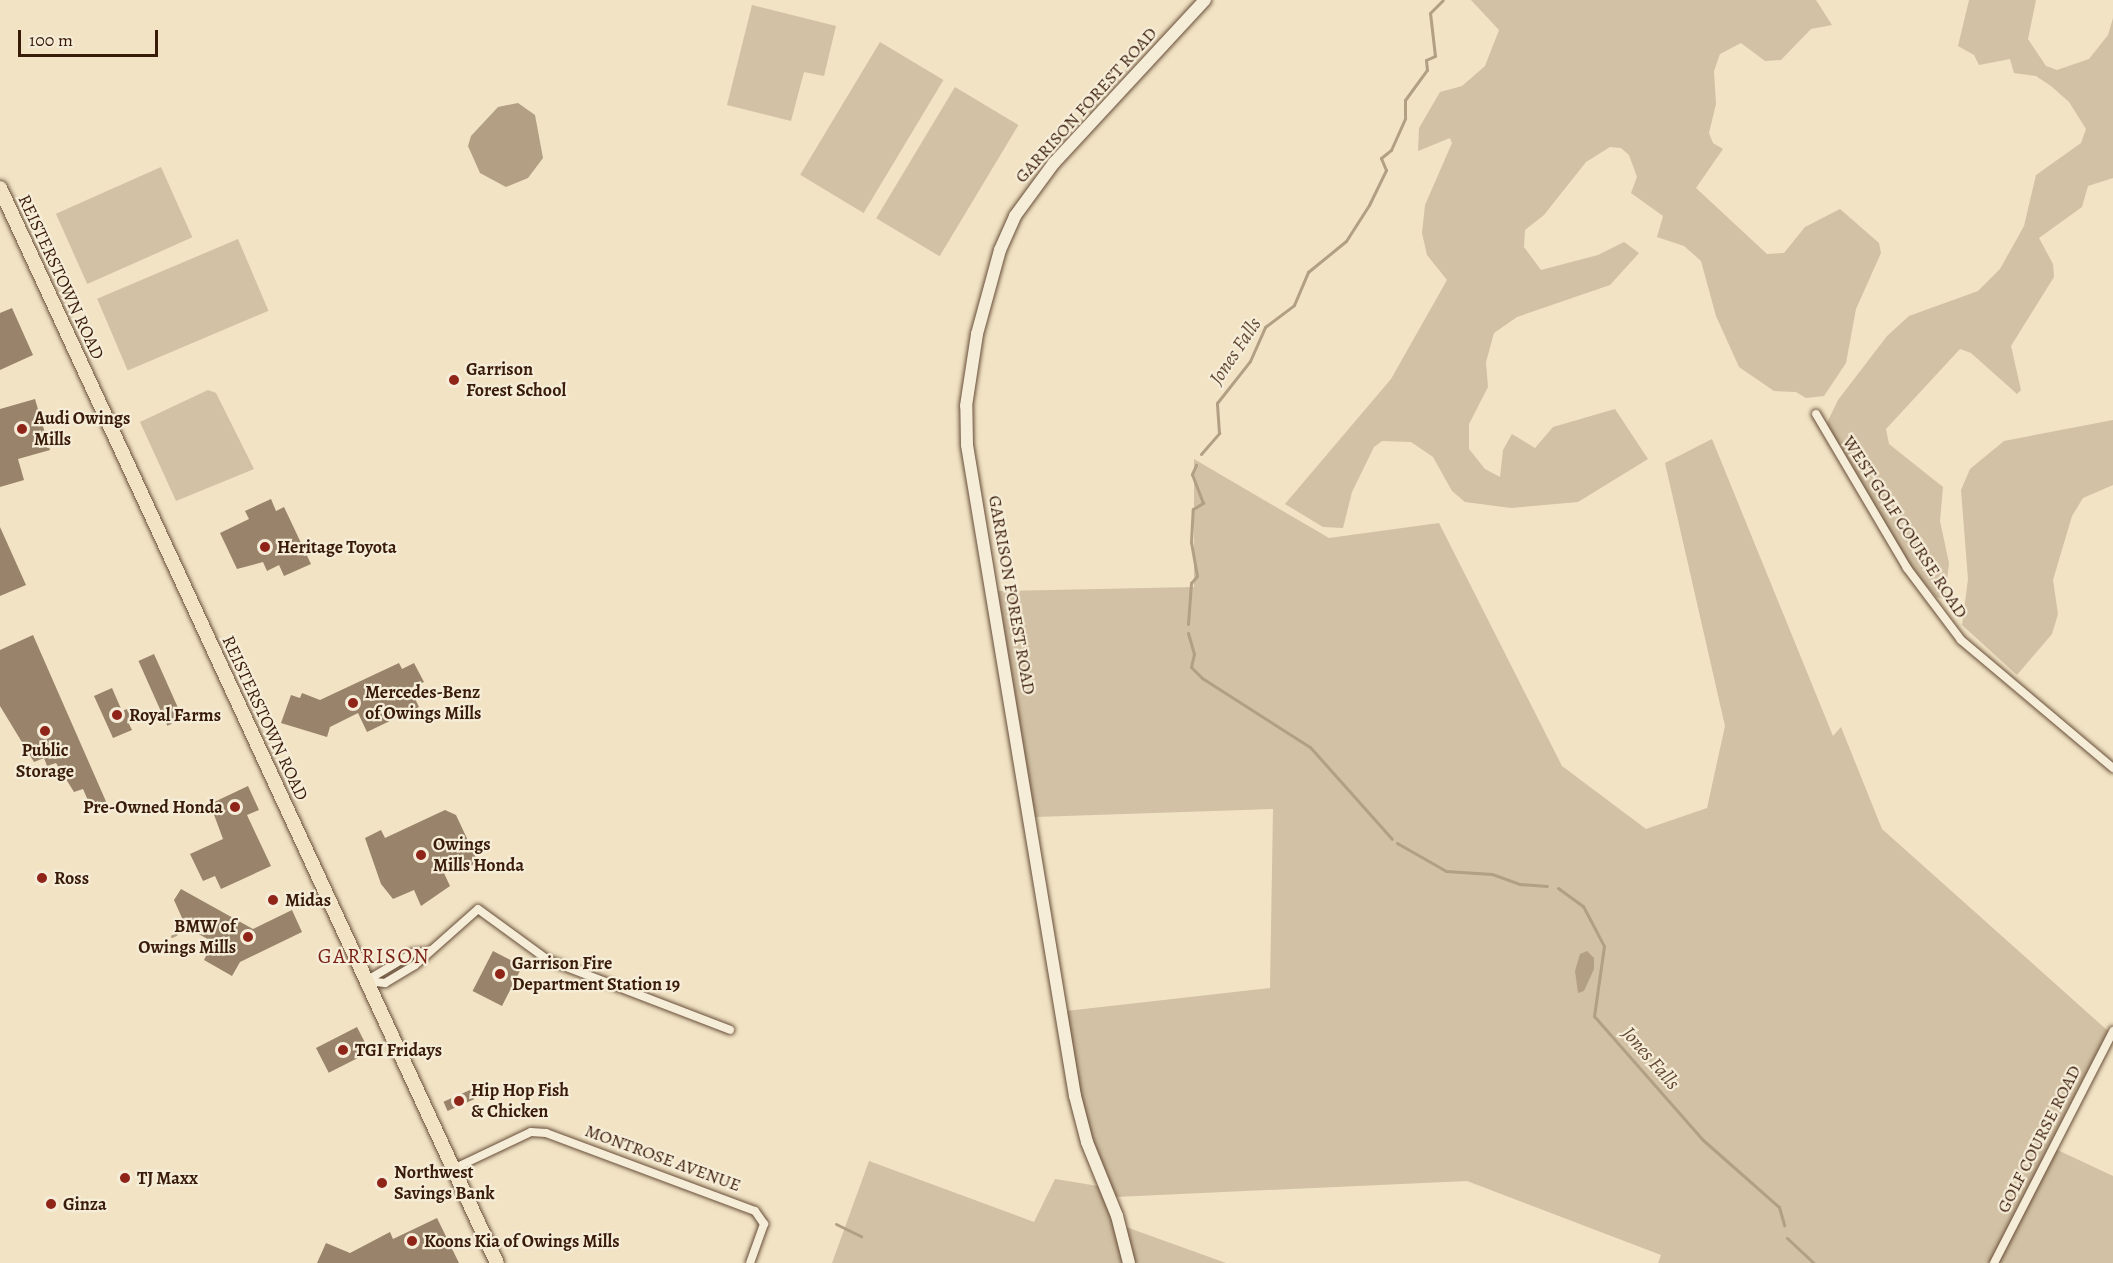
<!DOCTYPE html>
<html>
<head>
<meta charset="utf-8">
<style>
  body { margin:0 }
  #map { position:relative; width:2113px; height:1263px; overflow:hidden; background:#f1e3c4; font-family:Alegreya,serif }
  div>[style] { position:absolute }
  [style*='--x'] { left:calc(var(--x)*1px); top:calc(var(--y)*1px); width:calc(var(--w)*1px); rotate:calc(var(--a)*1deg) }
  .green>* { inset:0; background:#d2c1a4; transform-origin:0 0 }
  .water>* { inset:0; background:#b29f84 }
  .stream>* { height:3px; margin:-1.5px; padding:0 1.5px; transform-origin:1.5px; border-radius:1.5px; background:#b29f84 }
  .building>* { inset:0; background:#99836a; transform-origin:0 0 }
  .roads { filter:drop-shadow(0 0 2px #674d38) drop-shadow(0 0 2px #674d38) }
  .street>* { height:8px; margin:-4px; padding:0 4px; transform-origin:4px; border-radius:4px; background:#f6edd9 }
  .secondary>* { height:12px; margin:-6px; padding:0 6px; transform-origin:6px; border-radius:6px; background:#f6edd9 }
  .primary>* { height:14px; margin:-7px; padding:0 7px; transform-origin:7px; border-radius:7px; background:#f1e3c4 }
  .dots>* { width:16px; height:16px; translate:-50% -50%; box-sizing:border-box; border:3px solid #f6edd9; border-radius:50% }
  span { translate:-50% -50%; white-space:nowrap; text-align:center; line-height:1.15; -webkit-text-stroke:4.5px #f6edd9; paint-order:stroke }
  .street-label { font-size:18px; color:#391b09 }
  .poi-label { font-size:18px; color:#391b09; font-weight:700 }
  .left { translate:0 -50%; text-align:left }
  .right { translate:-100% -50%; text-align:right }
  .water-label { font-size:20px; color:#634934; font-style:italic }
  .quarter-label { font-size:21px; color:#7a1f14; letter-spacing:1.5px }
  .scale { position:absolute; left:18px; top:30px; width:140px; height:27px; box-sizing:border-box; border:3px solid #391b09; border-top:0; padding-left:8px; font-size:18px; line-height:21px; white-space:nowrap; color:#391b09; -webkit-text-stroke:4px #f6edd9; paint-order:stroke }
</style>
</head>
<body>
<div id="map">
  <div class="green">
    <div style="clip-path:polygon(1471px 0,1816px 0,1832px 25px,1811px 29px,1781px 60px,1765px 61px,1741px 43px,1720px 54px,1714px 71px,1716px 104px,1709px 133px,1713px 143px,1723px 149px,1696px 188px,1767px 254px,1784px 253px,1805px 227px,1840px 209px,1879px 243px,1881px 253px,1856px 309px,1846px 363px,1824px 396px,1806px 398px,1796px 392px,1774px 391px,1739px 367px,1716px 316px,1701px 261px,1684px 246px,1657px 237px,1663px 216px,1631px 193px,1637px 177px,1629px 155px,1621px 148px,1610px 147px,1586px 162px,1544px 215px,1525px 230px,1524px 247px,1541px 270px,1598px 255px,1624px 242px,1639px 253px,1610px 285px,1517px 317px,1494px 333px,1486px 362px,1488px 387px,1469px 424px,1469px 449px,1485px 469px,1500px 477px,1503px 450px,1512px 434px,1535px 448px,1553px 427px,1615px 409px,1648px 459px,1578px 502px,1511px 508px,1465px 502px,1452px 491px,1433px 457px,1411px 442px,1382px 441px,1374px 447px,1352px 492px,1343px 528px,1323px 527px,1285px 504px,1391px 379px,1447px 280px,1427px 255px,1422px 233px,1425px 205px,1452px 143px,1450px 138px,1418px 151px,1419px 128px,1440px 92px,1462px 86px,1485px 66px,1499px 30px)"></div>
    <div style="clip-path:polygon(1969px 0,2036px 0,2028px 39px,2046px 66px,2057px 70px,2089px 59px,2108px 35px,2113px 18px,2113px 178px,2088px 186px,2082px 207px,2039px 238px,2053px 264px,2054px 277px,2011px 346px,2021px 390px,2017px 394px,1971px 353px,1960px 349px,1886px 429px,1889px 444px,1943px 487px,1940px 521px,1949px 563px,1945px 599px,1936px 597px,1900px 552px,1826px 425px,1838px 400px,1887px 336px,1909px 316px,1978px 291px,2000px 269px,2024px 226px,2036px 175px,2081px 143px,2086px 129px,2069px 102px,2051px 86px,2036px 76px,2014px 73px,2010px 59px,1979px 65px,1974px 55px,1958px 46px)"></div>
    <div style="clip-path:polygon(752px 5px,836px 26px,824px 76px,804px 72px,791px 121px,727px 105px)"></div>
    <div style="left:880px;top:42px;width:74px;height:155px;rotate:31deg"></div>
    <div style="left:955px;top:87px;width:74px;height:153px;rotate:31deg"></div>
    <div style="left:161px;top:167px;width:77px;height:115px;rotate:66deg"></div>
    <div style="left:238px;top:239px;width:78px;height:153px;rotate:67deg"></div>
    <div style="clip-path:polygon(208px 390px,216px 393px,254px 469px,176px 501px,140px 422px)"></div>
    <div style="clip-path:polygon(2113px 420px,2113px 485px,2083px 498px,2072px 516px,2053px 580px,2058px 614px,2052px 634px,2017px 675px,1962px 625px,1968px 579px,1961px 490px,1970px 469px,2004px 441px)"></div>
    <div style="clip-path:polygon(1712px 439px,1833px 736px,1841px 727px,1882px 829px,2108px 1031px,2049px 1146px,2113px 1176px,2113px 1263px,1658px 1263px,1661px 1255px,1467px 1181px,1115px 1197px,1126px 1227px,1226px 1263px,832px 1263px,869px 1161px,1034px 1222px,1055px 1179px,1110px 1188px,1085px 1121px,1066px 1011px,1270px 988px,1273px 809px,1035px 817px,998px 591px,1194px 587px,1194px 459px,1329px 538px,1439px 523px,1562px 766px,1646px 829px,1707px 808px,1725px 726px,1665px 463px)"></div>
  </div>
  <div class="water">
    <div style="clip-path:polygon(518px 103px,535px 115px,543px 158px,528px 178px,506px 187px,480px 173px,468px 146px,471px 136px,498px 107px)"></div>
    <div style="clip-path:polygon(1587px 951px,1594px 958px,1594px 969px,1584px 991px,1578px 993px,1575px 971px,1580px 954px)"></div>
  </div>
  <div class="stream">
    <div style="--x:1201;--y:454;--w:28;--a:-49"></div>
    <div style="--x:1219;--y:433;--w:30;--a:-94"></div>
    <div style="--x:1217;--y:403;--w:53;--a:-51.8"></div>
    <div style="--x:1250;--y:361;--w:37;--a:-66"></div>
    <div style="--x:1265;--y:327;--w:36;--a:-37"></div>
    <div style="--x:1294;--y:305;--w:36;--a:-67"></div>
    <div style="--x:1308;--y:272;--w:49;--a:-39.2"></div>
    <div style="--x:1346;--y:241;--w:43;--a:-57.4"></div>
    <div style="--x:1369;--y:205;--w:39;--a:-64"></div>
    <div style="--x:1386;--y:170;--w:13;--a:-113"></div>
    <div style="--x:1381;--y:158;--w:13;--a:-39"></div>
    <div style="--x:1391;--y:150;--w:35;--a:-66"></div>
    <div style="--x:1405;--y:118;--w:18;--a:-90"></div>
    <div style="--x:1405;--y:100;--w:37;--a:-54"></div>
    <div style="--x:1427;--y:70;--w:10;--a:-96"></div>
    <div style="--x:1426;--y:60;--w:10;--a:-24"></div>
    <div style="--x:1435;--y:56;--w:43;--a:-96.6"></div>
    <div style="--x:1430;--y:13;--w:18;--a:-45"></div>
    <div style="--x:1188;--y:624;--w:41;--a:-85.8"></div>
    <div style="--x:1191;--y:583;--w:9;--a:-49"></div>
    <div style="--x:1197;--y:576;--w:35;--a:-100"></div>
    <div style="--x:1191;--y:542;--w:33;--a:-87"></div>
    <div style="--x:1193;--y:509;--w:12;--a:-31"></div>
    <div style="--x:1203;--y:503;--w:31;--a:-111"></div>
    <div style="--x:1192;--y:474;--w:10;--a:-66"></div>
    <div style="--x:1188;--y:633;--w:22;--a:74"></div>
    <div style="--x:1194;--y:654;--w:13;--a:103"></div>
    <div style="--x:1191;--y:667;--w:16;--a:45"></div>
    <div style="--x:1202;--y:678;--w:128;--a:32.6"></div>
    <div style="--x:1310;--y:747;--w:123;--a:48.3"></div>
    <div style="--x:1397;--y:843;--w:56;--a:29.7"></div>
    <div style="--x:1446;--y:871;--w:46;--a:3.7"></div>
    <div style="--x:1492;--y:874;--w:29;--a:20"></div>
    <div style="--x:1519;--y:884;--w:28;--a:4"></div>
    <div style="--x:1558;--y:888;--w:31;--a:36"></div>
    <div style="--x:1583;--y:906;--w:45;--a:62.3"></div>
    <div style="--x:1604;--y:946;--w:71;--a:98.1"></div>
    <div style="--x:1594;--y:1016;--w:165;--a:48.7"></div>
    <div style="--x:1703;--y:1140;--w:101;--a:41.4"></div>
    <div style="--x:1779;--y:1207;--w:19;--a:74"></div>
    <div style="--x:172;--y:936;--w:4;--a:-27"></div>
    <div style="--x:836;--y:1224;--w:28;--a:26"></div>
    <div style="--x:1787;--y:1238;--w:37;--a:43"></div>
  </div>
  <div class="building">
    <div style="clip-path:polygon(12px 308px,33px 355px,0 370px,0 313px)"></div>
    <div style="clip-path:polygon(35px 399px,50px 450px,18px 459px,24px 480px,0 487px,0 409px)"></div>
    <div style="clip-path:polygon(271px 499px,276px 511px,284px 507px,311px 564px,284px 576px,279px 565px,267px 571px,263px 562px,237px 569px,220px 533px,249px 519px,245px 511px)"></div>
    <div style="clip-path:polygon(0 527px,26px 585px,0 596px)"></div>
    <div style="clip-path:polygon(33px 635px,108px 806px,93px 812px,83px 789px,74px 792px,56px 763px,47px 766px,44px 758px,34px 762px,0 706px,0 650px)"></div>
    <div style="left:154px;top:654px;width:71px;height:17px;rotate:66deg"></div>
    <div style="clip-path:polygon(399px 663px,402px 669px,414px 663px,424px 682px,410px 688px,419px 707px,367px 732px,358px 713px,330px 727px,327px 737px,281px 723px,291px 695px,300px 698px,302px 693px,320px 700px)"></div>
    <div style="clip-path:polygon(112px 688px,122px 711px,127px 709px,132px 720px,128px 722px,132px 730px,113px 738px,94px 696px)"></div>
    <div style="clip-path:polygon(248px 786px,259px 810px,247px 815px,271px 866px,221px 889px,215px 876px,203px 881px,190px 854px,223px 839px,210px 804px)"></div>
    <div style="clip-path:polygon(445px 810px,456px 815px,478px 862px,460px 871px,457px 865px,443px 871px,450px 886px,421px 906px,414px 890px,393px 899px,381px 884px,365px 838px,381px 830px,385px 838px)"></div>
    <div style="clip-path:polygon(181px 889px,253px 929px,292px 910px,302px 932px,240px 962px,232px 976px,204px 960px,213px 942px,186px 927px,174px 900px)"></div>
    <div style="left:493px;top:951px;width:33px;height:45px;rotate:27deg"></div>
    <div style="left:357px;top:1027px;width:28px;height:46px;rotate:63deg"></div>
    <div style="left:470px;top:1090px;width:10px;height:29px;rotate:66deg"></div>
    <div style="clip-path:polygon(437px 1218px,459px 1263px,317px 1263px,326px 1243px,350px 1253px,390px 1232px,393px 1239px)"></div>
  </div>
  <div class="roads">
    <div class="street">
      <div style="--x:1816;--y:414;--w:179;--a:59.4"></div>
      <div style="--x:1907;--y:568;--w:90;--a:53.1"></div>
      <div style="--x:1961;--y:640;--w:199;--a:40.1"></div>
      <div style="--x:366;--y:981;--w:19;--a:6"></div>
      <div style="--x:385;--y:983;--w:35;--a:-31"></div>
      <div style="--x:415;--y:965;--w:84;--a:-41.6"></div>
      <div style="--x:478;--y:909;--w:87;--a:36.1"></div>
      <div style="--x:548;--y:960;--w:195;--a:21"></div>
      <div style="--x:366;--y:981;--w:55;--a:-30.8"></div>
      <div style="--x:413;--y:953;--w:14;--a:-4"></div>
      <div style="--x:453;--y:1169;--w:86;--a:-25.4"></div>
      <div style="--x:531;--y:1132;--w:15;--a:4"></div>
      <div style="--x:546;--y:1133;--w:223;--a:20.5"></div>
      <div style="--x:755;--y:1211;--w:16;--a:55"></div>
      <div style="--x:764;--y:1224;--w:41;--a:109.7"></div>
      <div style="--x:1994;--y:1263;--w:261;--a:-62.8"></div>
    </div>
    <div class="secondary">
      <div style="--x:1129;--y:1263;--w:49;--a:-104.3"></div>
      <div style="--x:1117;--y:1216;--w:80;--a:-112.1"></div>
      <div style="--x:1087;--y:1142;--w:48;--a:-104.6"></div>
      <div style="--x:1075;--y:1096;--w:660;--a:-99.42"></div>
      <div style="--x:967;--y:445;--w:39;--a:-91"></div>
      <div style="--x:966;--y:406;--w:73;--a:-81.3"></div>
      <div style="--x:977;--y:334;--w:87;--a:-74.7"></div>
      <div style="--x:1000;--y:250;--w:37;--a:-66"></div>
      <div style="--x:1015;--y:216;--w:66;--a:-53.7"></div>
      <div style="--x:1054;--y:163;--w:222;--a:-47.2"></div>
    </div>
    <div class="primary">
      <div style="--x:0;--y:188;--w:1184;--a:65.19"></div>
    </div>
  </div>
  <div class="dots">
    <div style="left:454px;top:380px;background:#8f2418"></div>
    <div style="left:22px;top:429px;background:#8f2418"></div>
    <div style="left:265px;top:547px;background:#8f2418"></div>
    <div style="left:353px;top:703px;background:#8f2418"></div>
    <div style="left:117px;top:715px;background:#8f2418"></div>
    <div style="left:45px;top:731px;background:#8f2418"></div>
    <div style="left:235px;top:807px;background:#8f2418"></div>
    <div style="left:421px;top:855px;background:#8f2418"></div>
    <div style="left:42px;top:878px;background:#8f2418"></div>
    <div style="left:273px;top:900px;background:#8f2418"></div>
    <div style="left:248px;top:937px;background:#8f2418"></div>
    <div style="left:500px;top:974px;background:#8f2418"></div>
    <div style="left:343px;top:1050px;background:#8f2418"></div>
    <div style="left:459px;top:1101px;background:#8f2418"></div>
    <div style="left:125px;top:1178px;background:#8f2418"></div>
    <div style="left:382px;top:1183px;background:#8f2418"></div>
    <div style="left:51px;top:1204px;background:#8f2418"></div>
    <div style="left:412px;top:1241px;background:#8f2418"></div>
  </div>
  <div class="street-label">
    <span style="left:1086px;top:105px;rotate:-48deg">GARRISON FOREST ROAD</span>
    <span style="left:61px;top:277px;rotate:65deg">REISTERSTOWN ROAD</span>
    <span style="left:1905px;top:527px;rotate:57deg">WEST GOLF COURSE ROAD</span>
    <span style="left:1012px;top:595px;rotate:80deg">GARRISON FOREST ROAD</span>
    <span style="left:265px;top:718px;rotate:65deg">REISTERSTOWN ROAD</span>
    <span style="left:2039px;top:1139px;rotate:-63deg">GOLF COURSE ROAD</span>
    <span style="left:663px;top:1158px;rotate:20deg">MONTROSE AVENUE</span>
  </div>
  <div class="poi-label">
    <span class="left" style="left:466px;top:380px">Garrison<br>Forest School</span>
    <span class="left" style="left:34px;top:429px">Audi Owings<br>Mills</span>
    <span class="left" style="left:277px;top:547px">Heritage Toyota</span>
    <span class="left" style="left:365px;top:703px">Mercedes-Benz<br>of Owings Mills</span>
    <span class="left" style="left:129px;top:715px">Royal Farms</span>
    <span style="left:45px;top:761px">Public<br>Storage</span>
    <span class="right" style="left:223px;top:807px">Pre-Owned Honda</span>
    <span class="left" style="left:433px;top:855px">Owings<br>Mills Honda</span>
    <span class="left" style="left:54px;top:878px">Ross</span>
    <span class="left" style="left:285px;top:900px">Midas</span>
    <span class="right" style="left:236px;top:937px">BMW of<br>Owings Mills</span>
    <span class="left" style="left:512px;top:974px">Garrison Fire<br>Department Station 19</span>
    <span class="left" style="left:355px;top:1050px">TGI Fridays</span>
    <span class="left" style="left:471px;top:1101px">Hip Hop Fish<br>&amp; Chicken</span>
    <span class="left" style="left:394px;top:1183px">Northwest<br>Savings Bank</span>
    <span class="left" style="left:137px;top:1178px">TJ Maxx</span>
    <span class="left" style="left:63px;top:1204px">Ginza</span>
    <span class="left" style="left:424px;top:1241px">Koons Kia of Owings Mills</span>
  </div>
  <div class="water-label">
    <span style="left:1235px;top:351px;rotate:-56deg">Jones Falls</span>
    <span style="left:1651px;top:1058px;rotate:49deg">Jones Falls</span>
  </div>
  <div class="quarter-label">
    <span style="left:374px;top:956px">GARRISON</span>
  </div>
  <div class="scale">100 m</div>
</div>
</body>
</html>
